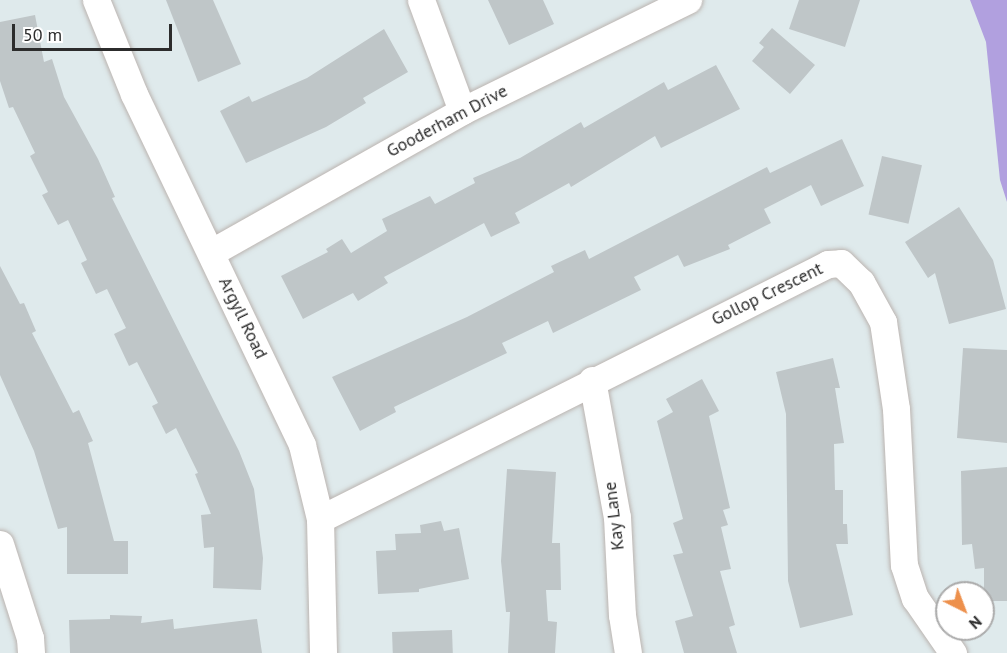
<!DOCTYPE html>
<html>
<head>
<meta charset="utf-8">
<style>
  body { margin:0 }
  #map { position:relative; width:1007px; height:653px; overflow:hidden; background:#dfeaec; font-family:"PT Sans",sans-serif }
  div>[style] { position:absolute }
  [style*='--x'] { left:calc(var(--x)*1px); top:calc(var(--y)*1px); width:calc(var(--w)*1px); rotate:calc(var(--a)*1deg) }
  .green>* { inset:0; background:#b1a0df }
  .building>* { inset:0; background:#bfc6c8; transform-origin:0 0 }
  .roads { filter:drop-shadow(0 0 2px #bbb4b0) drop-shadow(0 0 2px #bbb4b0) }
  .minor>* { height:27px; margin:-13.5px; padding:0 13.5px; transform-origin:13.5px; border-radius:13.5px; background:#fff }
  span { translate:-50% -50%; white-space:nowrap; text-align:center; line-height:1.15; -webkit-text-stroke:4.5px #fff; paint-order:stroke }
  .street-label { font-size:18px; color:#2c2c2c }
  .north { position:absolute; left:935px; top:581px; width:60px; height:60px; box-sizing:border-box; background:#fff; border:2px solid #ababab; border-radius:50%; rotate:138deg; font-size:16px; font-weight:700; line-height:24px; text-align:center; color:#2c2c2c }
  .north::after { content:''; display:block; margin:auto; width:21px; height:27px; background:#ed904c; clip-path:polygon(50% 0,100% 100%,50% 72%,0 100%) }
  .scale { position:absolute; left:12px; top:24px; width:160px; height:27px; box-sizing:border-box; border:3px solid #2c2c2c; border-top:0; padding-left:8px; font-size:18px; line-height:21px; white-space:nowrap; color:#2c2c2c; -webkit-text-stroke:4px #fff; paint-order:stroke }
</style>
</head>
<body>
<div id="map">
  <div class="green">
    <div style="clip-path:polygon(970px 0,1007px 0,1007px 202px,1000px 180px,986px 42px)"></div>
  </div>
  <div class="building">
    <div style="clip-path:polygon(166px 0,213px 0,241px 64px,198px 82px)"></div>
    <div style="clip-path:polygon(488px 0,543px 0,554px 24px,509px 45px)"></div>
    <div style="clip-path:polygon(799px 0,860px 0,845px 47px,789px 29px)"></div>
    <div style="clip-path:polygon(35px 15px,44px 62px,52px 59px,64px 97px,98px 159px,115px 197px,112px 198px,239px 451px,254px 489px,263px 558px,261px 590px,213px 588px,214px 547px,204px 548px,201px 515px,211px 514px,195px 474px,198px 473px,176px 428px,166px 434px,152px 406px,158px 403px,137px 362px,129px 366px,114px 334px,126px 328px,107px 289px,96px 294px,81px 263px,87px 260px,68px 220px,58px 225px,42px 195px,48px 192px,30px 156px,35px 153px,13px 107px,9px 108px,0 81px,0 22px)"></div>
    <div style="clip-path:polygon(772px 28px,815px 65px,790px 94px,752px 61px,764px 47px,759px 43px)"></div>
    <div style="clip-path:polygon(384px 29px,408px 72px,363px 98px,366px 103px,326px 127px,246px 163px,220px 111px,249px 96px,252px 102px,307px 78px)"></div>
    <div style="clip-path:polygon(716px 65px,740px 109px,661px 148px,655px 136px,571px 187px,569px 183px,515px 213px,520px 223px,491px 237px,484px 223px,384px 277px,388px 283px,358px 301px,353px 293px,303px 319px,281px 276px,328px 252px,326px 249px,342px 239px,351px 253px,387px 231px,382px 219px,430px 196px,435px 204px,475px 183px,473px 178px,520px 158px,581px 122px,584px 128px,664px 82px,668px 90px)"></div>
    <div style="clip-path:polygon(842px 139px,864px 186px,821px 206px,811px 185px,764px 209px,771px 223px,728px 245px,730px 249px,684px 267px,678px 255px,634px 277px,641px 290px,553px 333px,548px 321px,502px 343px,507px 353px,394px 407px,396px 412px,360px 431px,332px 377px,467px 317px,554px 272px,551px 266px,585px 250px,589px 259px,767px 167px,770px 173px)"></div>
    <div style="left:882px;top:156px;width:41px;height:60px;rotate:13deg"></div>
    <div style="clip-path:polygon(959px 207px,993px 260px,1006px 309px,949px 324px,935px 273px,928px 278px,905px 242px)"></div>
    <div style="clip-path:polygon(0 266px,20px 304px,24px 303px,36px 331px,32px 333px,73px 413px,79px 410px,93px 441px,88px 443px,114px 541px,128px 541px,128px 574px,67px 574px,67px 527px,58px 529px,34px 451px,0 375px)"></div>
    <div style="clip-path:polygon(963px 348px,1007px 350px,1007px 443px,957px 438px)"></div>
    <div style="clip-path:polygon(833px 358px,840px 388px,835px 388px,844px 443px,834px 444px,835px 490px,843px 490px,843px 524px,847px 524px,848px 544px,836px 544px,853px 615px,800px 628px,788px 581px,786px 414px,776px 372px)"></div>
    <div style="clip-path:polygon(702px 379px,719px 411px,709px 416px,730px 508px,723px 510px,728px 525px,721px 527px,731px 569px,720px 571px,735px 625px,729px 627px,737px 653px,684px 653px,675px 621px,693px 616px,673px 555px,683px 553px,673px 523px,683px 519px,657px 421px,673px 412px,666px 399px)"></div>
    <div style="clip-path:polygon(1007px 467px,1007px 601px,984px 601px,984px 568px,975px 569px,972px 544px,962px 545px,961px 471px)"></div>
    <div style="clip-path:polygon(507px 469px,556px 472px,552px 543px,560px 543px,561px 590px,546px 590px,548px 621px,557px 622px,555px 653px,508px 653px,510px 612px,506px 612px,501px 561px)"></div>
    <div style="clip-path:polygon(441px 521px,444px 531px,459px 528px,469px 579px,419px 589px,419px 592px,378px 594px,376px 551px,396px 550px,395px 534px,421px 533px,420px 525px)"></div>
    <div style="clip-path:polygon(110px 615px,142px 616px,141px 623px,173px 619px,174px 629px,257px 619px,262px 653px,70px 653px,69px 620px,110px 619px)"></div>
    <div style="left:452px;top:630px;width:23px;height:60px;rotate:88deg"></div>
  </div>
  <div class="roads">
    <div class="minor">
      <div style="--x:96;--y:0;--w:101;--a:68"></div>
      <div style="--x:134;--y:94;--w:389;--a:64.4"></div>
      <div style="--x:302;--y:445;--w:76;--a:76.3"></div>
      <div style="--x:320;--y:519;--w:134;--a:88.7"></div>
      <div style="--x:421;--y:0;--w:118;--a:69.7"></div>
      <div style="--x:212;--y:252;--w:287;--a:-29.4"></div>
      <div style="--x:462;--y:111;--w:252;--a:-26.2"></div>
      <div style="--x:592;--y:380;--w:139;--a:79.7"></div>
      <div style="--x:617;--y:517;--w:98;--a:87.1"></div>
      <div style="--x:622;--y:615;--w:38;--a:81"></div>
      <div style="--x:320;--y:519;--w:568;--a:-26.66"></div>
      <div style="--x:828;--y:264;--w:13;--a:-4"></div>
      <div style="--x:841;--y:263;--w:28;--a:44"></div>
      <div style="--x:861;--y:282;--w:46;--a:61.2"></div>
      <div style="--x:883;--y:322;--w:88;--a:81.5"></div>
      <div style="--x:896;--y:409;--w:156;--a:87.1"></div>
      <div style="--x:904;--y:565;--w:35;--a:72"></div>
      <div style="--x:915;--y:598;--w:67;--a:55.4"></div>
      <div style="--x:0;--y:544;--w:99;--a:72.3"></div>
      <div style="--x:30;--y:638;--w:15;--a:86"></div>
    </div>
  </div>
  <div class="street-label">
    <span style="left:447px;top:121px;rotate:-28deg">Gooderham Drive</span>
    <span style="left:767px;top:294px;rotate:-26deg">Gollop Crescent</span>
    <span style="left:243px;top:318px;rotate:64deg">Argyll Road</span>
    <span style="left:614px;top:516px;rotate:-97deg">Kay Lane</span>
  </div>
  <div class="north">N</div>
  <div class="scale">50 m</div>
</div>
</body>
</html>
